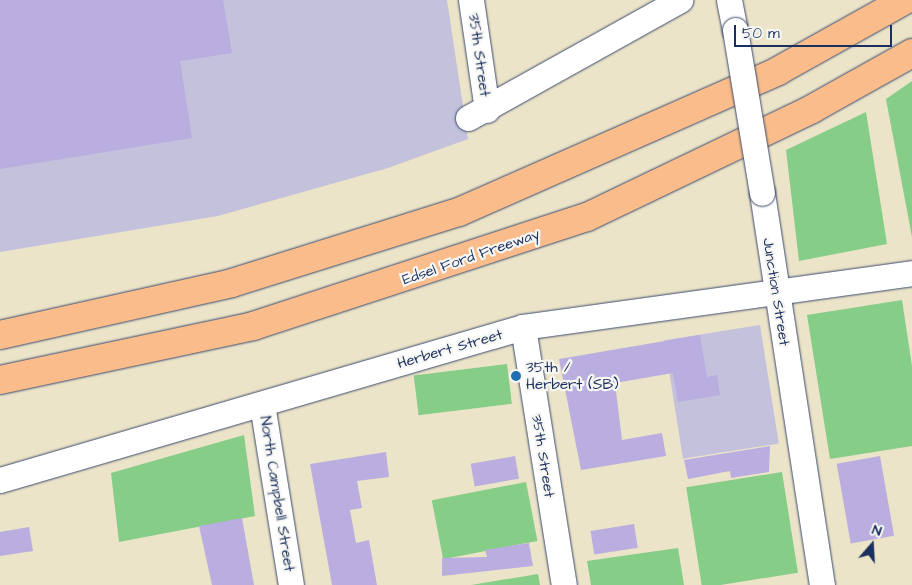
<!DOCTYPE html>
<html>
<head>
<meta charset="utf-8">
<style>
  body { margin:0 }
  #map { position:relative; width:912px; height:585px; overflow:hidden; background:#ece4c8; font-family:"Architects Daughter",sans-serif }
  div>[style] { position:absolute }
  [style*='--x'] { left:calc(var(--x)*1px); top:calc(var(--y)*1px); width:calc(var(--w)*1px); rotate:calc(var(--a)*1deg) }
  .industrial>* { inset:0; background:#c3c1db; transform-origin:0 0 }
  .green>* { inset:0; background:#86cd88; transform-origin:0 0 }
  .building>* { inset:0; background:#b9aedf; transform-origin:0 0 }
  .roads { filter:drop-shadow(0 0 1px #3a4a6e) drop-shadow(0 0 1px #3a4a6e) }
  .minor>* { height:25px; margin:-12.5px; padding:0 12.5px; transform-origin:12.5px; border-radius:12.5px; background:#fff }
  .motorway>* { height:28px; margin:-14px; padding:0 14px; transform-origin:14px; border-radius:14px; background:#f9bc8a }
  .bridges { filter:drop-shadow(0 0 1px #3a4a6e) drop-shadow(0 0 1px #3a4a6e) }
  .minor-bridge>* { height:25px; margin:-12.5px; padding:0 12.5px; transform-origin:12.5px; border-radius:12.5px; background:#fff }
  .dots>* { width:14px; height:14px; translate:-50% -50%; box-sizing:border-box; border:2px solid #f6f6f2; border-radius:50% }
  span { translate:-50% -50%; white-space:nowrap; text-align:center; line-height:1.15; -webkit-text-stroke:4.5px #f6f6f2; paint-order:stroke }
  .street-label { font-size:15px; color:#1b2f5e }
  .poi-label { font-size:15px; color:#1b2f5e }
  .left { translate:0 -50%; text-align:left }
  .north { position:absolute; left:847px; top:520px; width:50px; height:50px; -webkit-text-stroke:4px #f6f6f2; paint-order:stroke; rotate:19deg; font-size:14px; font-weight:700; line-height:20px; text-align:center; color:#1b2f5e }
  .north::after { content:''; display:block; margin:auto; width:18px; height:22px; background:#1b2f5e; clip-path:polygon(50% 0,100% 100%,50% 72%,0 100%) }
  .scale { position:absolute; left:734px; top:25px; width:158px; height:22px; box-sizing:border-box; border:2px solid #1b2f5e; border-top:0; padding-left:6px; font-size:15px; line-height:18px; white-space:nowrap; color:#1b2f5e; -webkit-text-stroke:4px #f6f6f2; paint-order:stroke }
</style>
</head>
<body>
<div id="map">
  <div class="industrial">
    <div style="clip-path:polygon(0 0,447px 0,468px 139px,388px 168px,218px 216px,0 252px)"></div>
    <div style="left:760px;top:325px;width:120px;height:97px;rotate:81deg"></div>
  </div>
  <div class="green">
    <div style="clip-path:polygon(912px 81px,912px 237px,886px 99px)"></div>
    <div style="clip-path:polygon(866px 112px,887px 244px,799px 261px,786px 150px)"></div>
    <div style="clip-path:polygon(902px 300px,912px 366px,912px 446px,830px 459px,807px 315px)"></div>
    <div style="left:507px;top:364px;width:40px;height:94px;rotate:83deg"></div>
    <div style="clip-path:polygon(244px 435px,255px 516px,119px 542px,111px 473px)"></div>
    <div style="left:782px;top:472px;width:102px;height:97px;rotate:81deg"></div>
    <div style="left:526px;top:482px;width:60px;height:96px;rotate:79deg"></div>
    <div style="clip-path:polygon(678px 548px,684px 585px,591px 585px,587px 561px)"></div>
    <div style="clip-path:polygon(538px 574px,540px 585px,471px 585px)"></div>
  </div>
  <div class="building">
    <div style="clip-path:polygon(0 0,223px 0,232px 53px,180px 61px,192px 138px,0 169px)"></div>
    <div style="clip-path:polygon(700px 335px,707px 377px,717px 375px,720px 395px,678px 402px,673px 373px,615px 383px,622px 440px,662px 433px,666px 456px,581px 470px,559px 359px)"></div>
    <div style="clip-path:polygon(770px 446px,769px 472px,731px 478px,730px 471px,688px 479px,684px 460px)"></div>
    <div style="clip-path:polygon(386px 452px,389px 477px,357px 481px,362px 508px,350px 510px,356px 543px,369px 540px,377px 585px,332px 585px,310px 464px)"></div>
    <div style="left:515px;top:456px;width:23px;height:45px;rotate:80deg"></div>
    <div style="left:880px;top:456px;width:81px;height:44px;rotate:80deg"></div>
    <div style="clip-path:polygon(242px 518px,254px 585px,212px 585px,199px 526px)"></div>
    <div style="left:634px;top:524px;width:24px;height:44px;rotate:81deg"></div>
    <div style="clip-path:polygon(29px 527px,33px 551px,0 556px,0 532px)"></div>
    <div style="clip-path:polygon(529px 543px,533px 566px,442px 576px,442px 558px,487px 557px,485px 550px)"></div>
  </div>
  <div class="roads">
    <div class="minor">
      <div style="--x:471;--y:0;--w:111;--a:81.7"></div>
      <div style="--x:729;--y:0;--w:31;--a:79"></div>
      <div style="--x:468;--y:118;--w:243;--a:-29.1"></div>
      <div style="--x:762;--y:193;--w:397;--a:81.3"></div>
      <div style="--x:523;--y:327;--w:261;--a:81"></div>
      <div style="--x:262;--y:404;--w:183;--a:80.9"></div>
      <div style="--x:0;--y:480;--w:545;--a:-16.31"></div>
      <div style="--x:523;--y:327;--w:393;--a:-7.9"></div>
    </div>
    <div class="motorway">
      <div style="--x:0;--y:335;--w:238;--a:-12.6"></div>
      <div style="--x:232;--y:283;--w:238;--a:-17.4"></div>
      <div style="--x:459;--y:212;--w:349;--a:-23.8"></div>
      <div style="--x:778;--y:71;--w:145;--a:-29.2"></div>
      <div style="--x:0;--y:380;--w:259;--a:-12"></div>
      <div style="--x:253;--y:326;--w:351;--a:-18.1"></div>
      <div style="--x:587;--y:217;--w:250;--a:-25.6"></div>
      <div style="--x:812;--y:109;--w:115;--a:-29.2"></div>
    </div>
  </div>
  <div class="bridges">
    <div class="minor-bridge">
      <div style="--x:735;--y:30;--w:165;--a:80.6"></div>
    </div>
  </div>
  <div class="dots">
    <div style="left:516px;top:376px;background:#1f6fb2"></div>
  </div>
  <div class="street-label">
    <span style="left:479px;top:55px;rotate:82deg">35th Street</span>
    <span style="left:471px;top:257px;rotate:-19deg">Edsel Ford Freeway</span>
    <span style="left:776px;top:292px;rotate:81deg">Junction Street</span>
    <span style="left:450px;top:349px;rotate:-16deg">Herbert Street</span>
    <span style="left:543px;top:456px;rotate:81deg">35th Street</span>
    <span style="left:277px;top:494px;rotate:81deg">North Campbell Street</span>
  </div>
  <div class="poi-label">
    <span class="left" style="left:526px;top:376px">35th /<br>Herbert (SB)</span>
  </div>
  <div class="north">N</div>
  <div class="scale">50 m</div>
</div>
</body>
</html>
